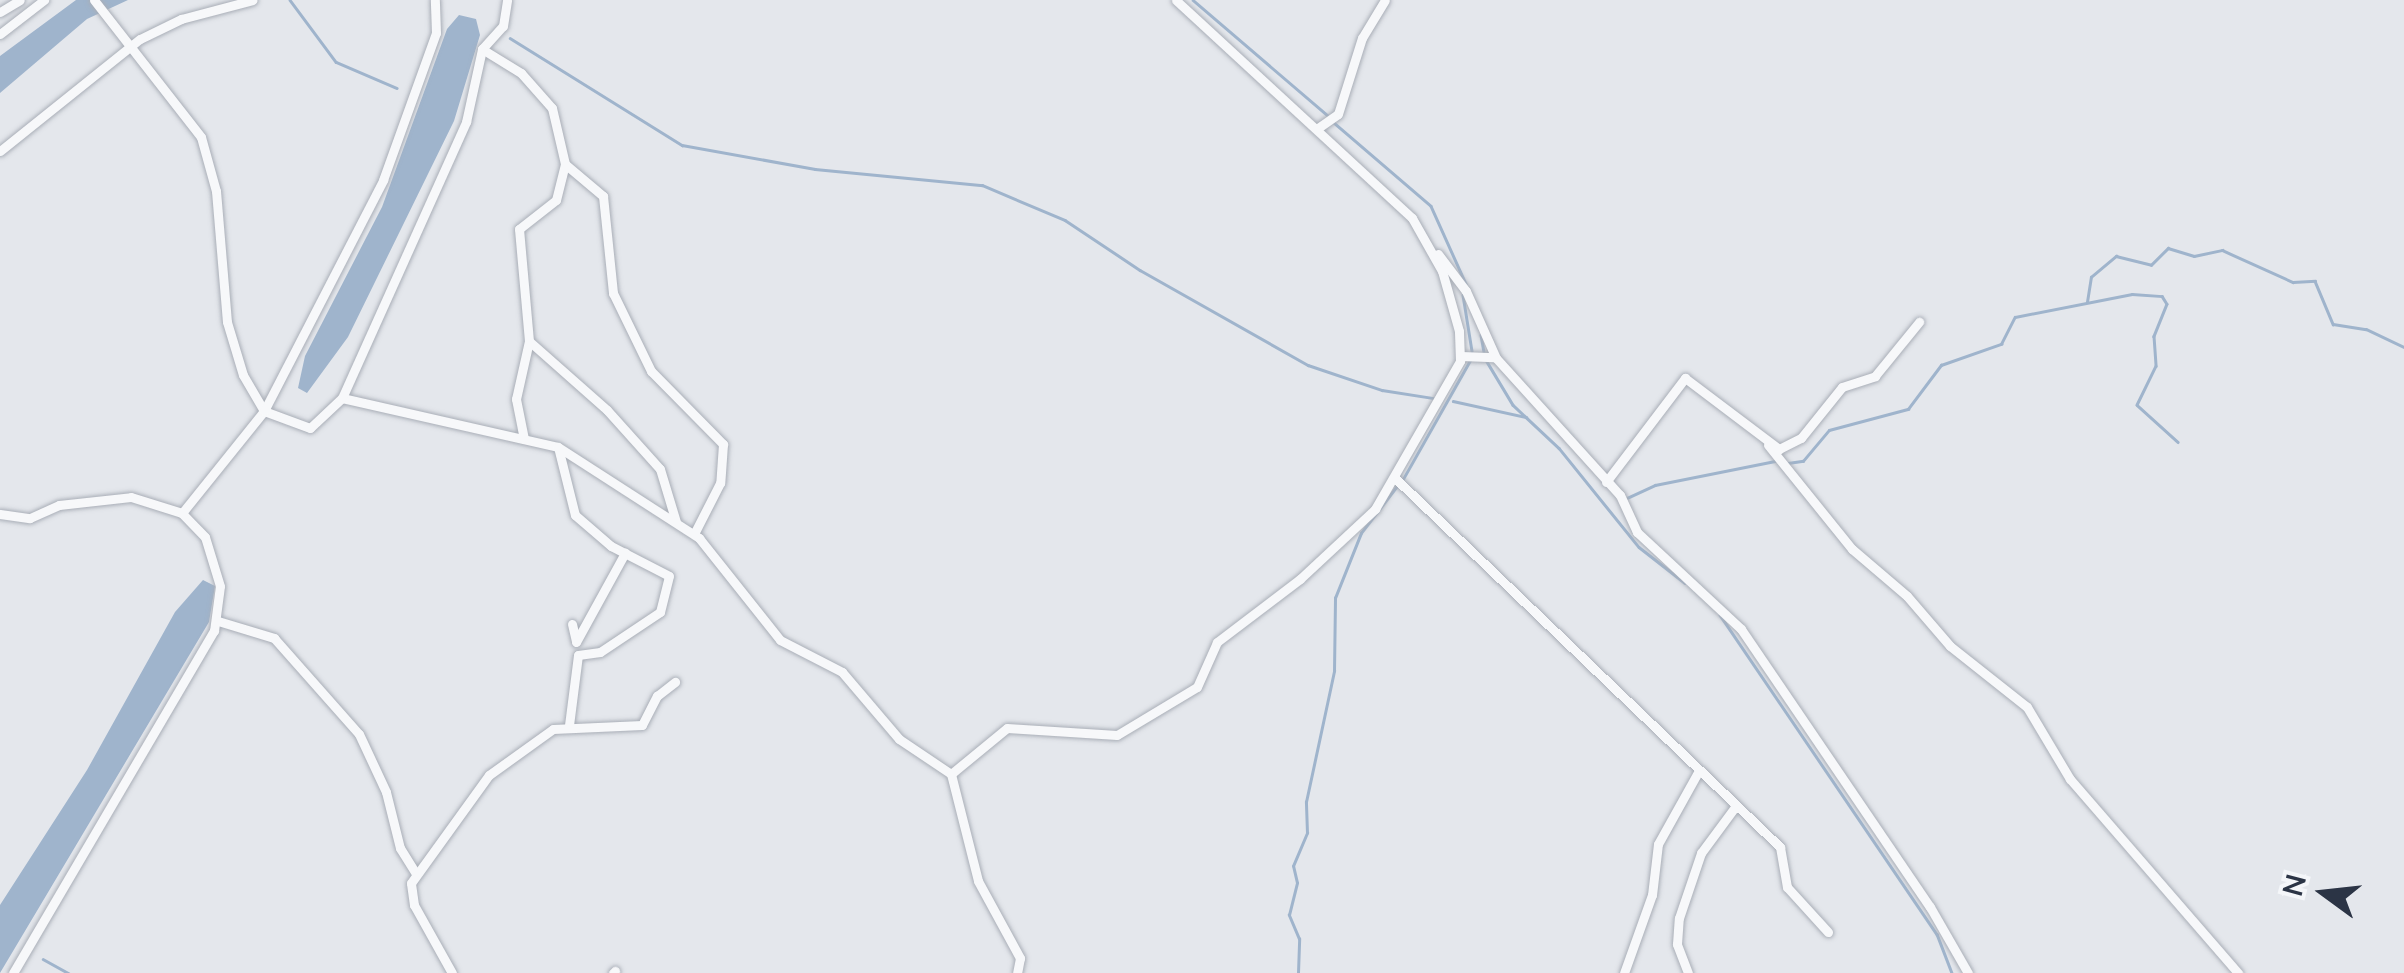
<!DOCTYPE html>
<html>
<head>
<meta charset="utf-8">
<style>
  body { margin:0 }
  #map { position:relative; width:2404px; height:973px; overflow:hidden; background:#e4e7ec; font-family:"Nunito Sans",sans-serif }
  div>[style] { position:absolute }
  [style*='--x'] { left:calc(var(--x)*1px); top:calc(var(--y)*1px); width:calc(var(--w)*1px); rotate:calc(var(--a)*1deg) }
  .water>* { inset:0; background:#9fb4cc }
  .stream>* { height:2.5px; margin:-1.25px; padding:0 1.25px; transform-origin:1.25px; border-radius:1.25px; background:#9fb4cc }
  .roads { filter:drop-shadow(0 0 2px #a9aeb7) drop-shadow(0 0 2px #a9aeb7) }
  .minor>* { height:9px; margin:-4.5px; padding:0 4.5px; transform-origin:4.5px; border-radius:4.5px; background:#f7f8fa }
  span { translate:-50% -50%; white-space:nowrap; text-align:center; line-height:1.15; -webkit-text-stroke:8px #f4f6f9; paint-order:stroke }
  .north { position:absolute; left:2274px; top:843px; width:100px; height:100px; -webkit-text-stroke:8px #f4f6f9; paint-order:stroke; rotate:285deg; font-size:28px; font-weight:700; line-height:40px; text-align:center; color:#2b3445 }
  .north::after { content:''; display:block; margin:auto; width:35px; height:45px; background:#2b3445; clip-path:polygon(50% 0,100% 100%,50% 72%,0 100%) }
</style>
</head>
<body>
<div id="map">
  <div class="water">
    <div style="clip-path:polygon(76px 0,128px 0,87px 19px,0 93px,0 56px)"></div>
    <div style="clip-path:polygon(459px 15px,476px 19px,480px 35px,454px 121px,348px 337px,307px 393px,298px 388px,305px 356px,382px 207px,447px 29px)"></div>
    <div style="clip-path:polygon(203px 580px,215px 586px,209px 622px,0 973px,0 905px,87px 770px,175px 612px)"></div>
  </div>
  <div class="stream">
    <div style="--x:290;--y:0;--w:77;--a:53.4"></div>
    <div style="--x:336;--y:62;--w:66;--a:23.1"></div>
    <div style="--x:1193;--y:0;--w:177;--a:40.6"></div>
    <div style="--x:510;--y:38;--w:203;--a:31.9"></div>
    <div style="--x:682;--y:145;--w:135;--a:10.2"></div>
    <div style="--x:815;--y:169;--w:168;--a:5.5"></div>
    <div style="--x:982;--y:185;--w:90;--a:22.9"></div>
    <div style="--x:1065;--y:220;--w:90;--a:33.7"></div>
    <div style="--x:1140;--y:270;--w:193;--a:29.5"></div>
    <div style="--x:1308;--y:365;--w:78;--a:18.7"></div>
    <div style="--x:1382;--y:390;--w:52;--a:8.9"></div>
    <div style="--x:1332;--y:121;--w:130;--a:40.6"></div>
    <div style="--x:1431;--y:206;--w:85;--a:65.8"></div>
    <div style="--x:1463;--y:295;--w:57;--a:80.9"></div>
    <div style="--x:2087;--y:302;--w:25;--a:-81"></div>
    <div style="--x:2091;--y:277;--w:33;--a:-40"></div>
    <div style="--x:2116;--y:256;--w:36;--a:14"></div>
    <div style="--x:2151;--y:265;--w:24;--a:-45"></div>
    <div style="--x:2168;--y:248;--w:27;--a:17"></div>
    <div style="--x:2194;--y:256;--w:29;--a:-12"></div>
    <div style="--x:2222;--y:250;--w:78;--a:24.3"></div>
    <div style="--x:2293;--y:282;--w:22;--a:-3"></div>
    <div style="--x:2315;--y:281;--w:47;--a:67.3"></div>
    <div style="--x:2333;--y:324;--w:33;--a:9"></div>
    <div style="--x:2366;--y:329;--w:42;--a:25.3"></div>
    <div style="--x:1481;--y:335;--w:17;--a:80"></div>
    <div style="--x:1486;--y:360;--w:52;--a:59"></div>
    <div style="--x:1513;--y:405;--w:63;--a:43.1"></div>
    <div style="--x:1559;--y:448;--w:127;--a:51.1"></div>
    <div style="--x:1639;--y:547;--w:58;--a:38"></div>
    <div style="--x:1453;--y:401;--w:75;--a:12.4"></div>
    <div style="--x:1788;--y:463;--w:15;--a:-8"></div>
    <div style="--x:1803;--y:461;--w:40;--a:-50"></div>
    <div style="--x:1829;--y:430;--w:82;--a:-14.9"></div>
    <div style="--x:1908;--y:409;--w:55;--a:-53.1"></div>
    <div style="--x:1941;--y:365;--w:64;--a:-19.3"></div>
    <div style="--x:2001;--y:344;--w:30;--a:-63"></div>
    <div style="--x:2015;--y:317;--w:119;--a:-11.1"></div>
    <div style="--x:2132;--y:294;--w:30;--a:4"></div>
    <div style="--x:2162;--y:296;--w:9;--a:58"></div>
    <div style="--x:2167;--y:304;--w:35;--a:112"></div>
    <div style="--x:2154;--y:336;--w:30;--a:86"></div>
    <div style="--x:2156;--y:366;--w:43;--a:116"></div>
    <div style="--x:2137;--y:405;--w:55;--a:42.1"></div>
    <div style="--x:1403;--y:479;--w:138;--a:-60.5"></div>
    <div style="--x:1625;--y:499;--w:33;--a:-25"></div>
    <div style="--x:1655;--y:485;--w:122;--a:-11.3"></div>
    <div style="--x:1720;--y:615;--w:386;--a:55.8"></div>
    <div style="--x:1937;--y:934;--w:42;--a:69"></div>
    <div style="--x:43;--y:959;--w:29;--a:29"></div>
    <div style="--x:1298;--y:973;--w:34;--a:-88"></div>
    <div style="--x:1299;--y:939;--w:26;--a:-113"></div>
    <div style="--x:1289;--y:915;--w:33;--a:-76"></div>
    <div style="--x:1297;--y:883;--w:17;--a:-103"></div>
    <div style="--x:1293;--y:866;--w:36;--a:-67"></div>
    <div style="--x:1307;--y:833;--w:31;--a:-92"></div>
    <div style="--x:1306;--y:802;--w:134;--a:-77.9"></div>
    <div style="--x:1334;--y:671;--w:73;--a:-89.2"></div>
    <div style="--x:1335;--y:598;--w:70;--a:-68.2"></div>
    <div style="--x:1361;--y:533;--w:59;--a:-52.5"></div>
  </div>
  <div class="roads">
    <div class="minor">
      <div style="--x:94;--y:0;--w:174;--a:52"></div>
      <div style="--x:201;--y:137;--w:56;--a:74.5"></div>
      <div style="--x:216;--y:191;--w:131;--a:85.2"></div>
      <div style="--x:227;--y:322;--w:55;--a:73.2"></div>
      <div style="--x:243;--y:375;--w:42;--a:59.7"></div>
      <div style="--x:264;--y:411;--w:49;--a:20.3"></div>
      <div style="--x:310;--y:428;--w:44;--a:-43.2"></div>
      <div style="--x:342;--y:398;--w:221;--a:12.8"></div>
      <div style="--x:558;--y:447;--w:168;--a:32.8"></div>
      <div style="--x:699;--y:538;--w:130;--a:51.5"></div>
      <div style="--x:780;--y:640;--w:70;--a:27.3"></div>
      <div style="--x:842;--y:672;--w:88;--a:49.6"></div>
      <div style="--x:899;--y:739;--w:63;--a:33.9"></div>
      <div style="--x:951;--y:774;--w:110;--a:75.8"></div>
      <div style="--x:978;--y:881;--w:88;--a:61.4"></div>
      <div style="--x:1020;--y:958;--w:15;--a:101"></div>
      <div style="--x:0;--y:12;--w:23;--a:-31"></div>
      <div style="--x:0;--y:34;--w:56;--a:-37.7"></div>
      <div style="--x:482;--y:49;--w:46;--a:31.6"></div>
      <div style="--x:521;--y:73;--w:47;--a:48.5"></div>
      <div style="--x:552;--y:108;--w:57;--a:76.9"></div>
      <div style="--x:565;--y:164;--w:37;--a:104"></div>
      <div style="--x:556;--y:200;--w:47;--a:141.9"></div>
      <div style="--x:519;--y:229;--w:112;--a:84.9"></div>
      <div style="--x:1318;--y:128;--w:24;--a:-35"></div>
      <div style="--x:1338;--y:114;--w:80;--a:-72.5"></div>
      <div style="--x:1362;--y:38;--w:44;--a:-58.8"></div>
      <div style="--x:0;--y:151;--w:179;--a:-38.7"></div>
      <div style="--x:140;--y:39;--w:46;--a:-26"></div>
      <div style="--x:181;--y:19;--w:74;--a:-14.8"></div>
      <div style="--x:565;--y:164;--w:50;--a:40.1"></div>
      <div style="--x:603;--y:196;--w:98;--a:84.1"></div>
      <div style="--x:613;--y:293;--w:87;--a:64"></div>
      <div style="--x:651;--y:371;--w:103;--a:45.4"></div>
      <div style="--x:723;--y:444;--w:39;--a:94"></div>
      <div style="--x:720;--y:483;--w:57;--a:117"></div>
      <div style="--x:1438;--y:254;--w:46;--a:52.9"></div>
      <div style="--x:1466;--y:291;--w:73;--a:65.9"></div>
      <div style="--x:1496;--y:358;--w:185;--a:47.9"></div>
      <div style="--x:1620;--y:495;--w:41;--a:65.3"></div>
      <div style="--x:1637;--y:532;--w:142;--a:43"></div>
      <div style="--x:1741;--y:629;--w:336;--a:55.8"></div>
      <div style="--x:1930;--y:907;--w:76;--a:60.1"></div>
      <div style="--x:1461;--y:356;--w:33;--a:2"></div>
      <div style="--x:342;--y:398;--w:303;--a:-65.8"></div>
      <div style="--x:466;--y:122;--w:75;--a:-77.6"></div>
      <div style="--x:482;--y:49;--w:31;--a:-48"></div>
      <div style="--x:503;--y:26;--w:26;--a:-81"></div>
      <div style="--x:524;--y:439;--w:41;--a:-101.3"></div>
      <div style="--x:516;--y:399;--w:59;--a:-77.4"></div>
      <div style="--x:529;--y:341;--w:104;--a:41.5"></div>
      <div style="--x:607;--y:410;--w:79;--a:48.1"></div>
      <div style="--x:660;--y:469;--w:55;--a:73.2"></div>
      <div style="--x:1768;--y:445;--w:134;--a:51.1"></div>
      <div style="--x:1852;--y:549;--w:72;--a:40.5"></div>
      <div style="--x:1907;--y:596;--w:66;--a:49.3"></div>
      <div style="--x:1950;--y:646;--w:98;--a:38.4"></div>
      <div style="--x:2027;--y:707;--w:84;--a:59.2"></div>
      <div style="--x:2070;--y:779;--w:257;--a:49.1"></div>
      <div style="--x:558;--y:447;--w:70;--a:76"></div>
      <div style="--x:575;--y:515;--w:48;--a:40.7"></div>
      <div style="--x:611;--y:546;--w:65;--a:27.3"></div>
      <div style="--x:669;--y:576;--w:37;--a:104"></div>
      <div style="--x:660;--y:612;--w:72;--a:146.3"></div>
      <div style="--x:600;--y:652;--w:22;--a:172"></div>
      <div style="--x:578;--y:655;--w:71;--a:97.3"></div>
      <div style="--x:1396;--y:479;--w:532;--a:43.78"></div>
      <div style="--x:1780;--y:847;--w:41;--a:80.1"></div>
      <div style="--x:1787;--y:887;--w:61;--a:47.7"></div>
      <div style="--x:1606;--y:482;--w:131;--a:-52.8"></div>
      <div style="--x:1685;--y:378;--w:118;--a:37.1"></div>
      <div style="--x:1779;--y:449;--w:25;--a:-27"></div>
      <div style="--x:1801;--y:438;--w:65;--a:-51.2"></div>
      <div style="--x:1842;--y:387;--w:35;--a:-18"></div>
      <div style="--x:1875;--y:376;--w:70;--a:-50.8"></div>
      <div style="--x:0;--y:514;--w:30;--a:8"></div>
      <div style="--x:30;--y:518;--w:32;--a:-24"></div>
      <div style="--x:59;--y:505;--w:72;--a:-6.3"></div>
      <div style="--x:131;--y:497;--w:53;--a:17.4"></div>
      <div style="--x:182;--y:513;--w:131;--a:-51.2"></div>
      <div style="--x:264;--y:411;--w:260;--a:-62.7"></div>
      <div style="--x:383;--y:180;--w:156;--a:-70.2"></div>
      <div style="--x:436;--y:33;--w:33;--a:-92"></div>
      <div style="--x:218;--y:621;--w:59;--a:16.9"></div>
      <div style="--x:274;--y:638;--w:128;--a:48.5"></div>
      <div style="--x:359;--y:734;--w:64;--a:65"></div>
      <div style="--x:386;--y:792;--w:58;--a:76"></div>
      <div style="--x:400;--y:848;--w:31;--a:58"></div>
      <div style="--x:572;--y:624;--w:18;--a:77"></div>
      <div style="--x:576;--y:642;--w:102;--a:-61.2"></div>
      <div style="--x:951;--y:774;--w:72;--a:-39.4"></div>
      <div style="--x:1007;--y:728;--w:110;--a:3.6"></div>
      <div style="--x:1117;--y:735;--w:93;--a:-31"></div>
      <div style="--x:1197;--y:687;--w:49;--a:-66"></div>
      <div style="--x:1217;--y:642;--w:104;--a:-37.2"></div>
      <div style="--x:1300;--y:579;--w:103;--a:-43"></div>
      <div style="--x:1375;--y:509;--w:171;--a:-60.1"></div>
      <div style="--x:1460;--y:361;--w:30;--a:-92"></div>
      <div style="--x:1459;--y:331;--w:62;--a:-105.8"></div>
      <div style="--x:1442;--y:271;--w:61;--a:-119.5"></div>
      <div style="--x:1412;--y:218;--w:321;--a:-137.3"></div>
      <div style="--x:13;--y:973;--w:397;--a:-59.6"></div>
      <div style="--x:214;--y:631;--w:45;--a:-82.4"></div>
      <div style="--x:220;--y:586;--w:51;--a:-107"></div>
      <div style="--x:205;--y:537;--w:33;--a:-134"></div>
      <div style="--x:452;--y:973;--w:78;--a:-119.2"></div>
      <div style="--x:414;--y:905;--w:22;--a:-98"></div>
      <div style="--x:411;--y:883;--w:133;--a:-54.2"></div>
      <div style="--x:489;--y:775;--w:79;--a:-35.7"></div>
      <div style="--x:553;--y:729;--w:89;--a:-2.6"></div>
      <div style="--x:642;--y:725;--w:33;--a:-63"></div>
      <div style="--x:657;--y:696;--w:23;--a:-38"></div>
      <div style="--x:613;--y:973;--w:3;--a:-45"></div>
      <div style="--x:1624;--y:973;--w:83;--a:-70.3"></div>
      <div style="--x:1652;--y:895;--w:51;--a:-83.3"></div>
      <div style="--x:1658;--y:844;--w:82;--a:-60.9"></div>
      <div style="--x:1688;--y:973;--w:31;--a:-111"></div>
      <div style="--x:1677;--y:944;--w:26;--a:-86"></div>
      <div style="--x:1679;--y:918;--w:69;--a:-71.3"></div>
      <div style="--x:1701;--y:853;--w:57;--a:-53.5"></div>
    </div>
  </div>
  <div class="north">N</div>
</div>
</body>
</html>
